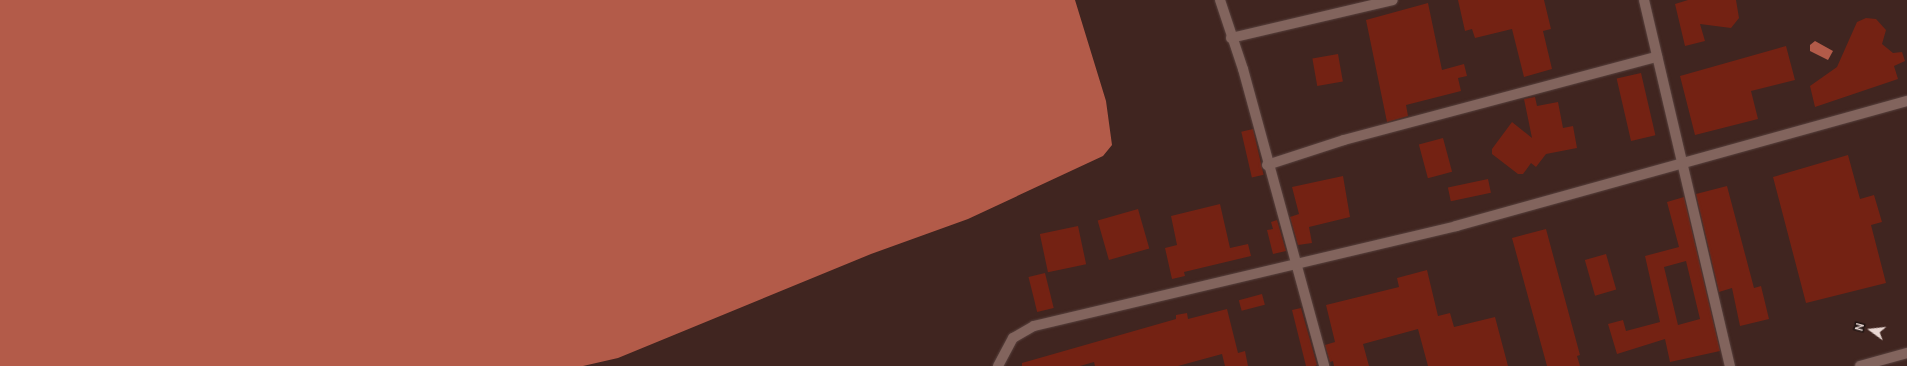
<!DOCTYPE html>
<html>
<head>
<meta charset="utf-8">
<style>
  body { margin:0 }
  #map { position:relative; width:1907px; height:366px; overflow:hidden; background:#402520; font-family:Cabin,sans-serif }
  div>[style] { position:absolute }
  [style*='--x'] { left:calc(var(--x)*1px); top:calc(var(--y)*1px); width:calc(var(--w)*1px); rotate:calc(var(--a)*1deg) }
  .water>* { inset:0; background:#b35b49 }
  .building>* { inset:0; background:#742213; transform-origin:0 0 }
  .roads { filter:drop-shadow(0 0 1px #58423e) drop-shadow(0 0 1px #58423e) }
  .street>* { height:10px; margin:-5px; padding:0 5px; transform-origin:5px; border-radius:5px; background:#82645d }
  .secondary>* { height:10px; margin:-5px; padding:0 5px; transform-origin:5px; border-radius:5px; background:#82645d }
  span { translate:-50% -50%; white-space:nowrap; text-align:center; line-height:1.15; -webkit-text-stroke:3px #1e1210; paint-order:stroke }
  .north { position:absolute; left:1851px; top:310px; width:40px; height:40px; -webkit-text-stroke:3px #1e1210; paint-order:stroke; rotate:285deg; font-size:11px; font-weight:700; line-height:16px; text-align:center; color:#e9d7d3 }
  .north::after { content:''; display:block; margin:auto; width:14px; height:18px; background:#e9d7d3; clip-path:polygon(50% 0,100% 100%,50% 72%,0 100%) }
</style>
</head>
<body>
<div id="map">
  <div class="water">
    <div style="clip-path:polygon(0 0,1075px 0,1106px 101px,1112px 145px,1103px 156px,968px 219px,871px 254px,618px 358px,583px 366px,0 366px)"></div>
    <div style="clip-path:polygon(1815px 41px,1833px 51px,1828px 60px,1810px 51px,1810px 45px)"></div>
  </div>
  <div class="building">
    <div style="clip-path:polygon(1458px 0,1544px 0,1551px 29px,1543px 31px,1552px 69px,1524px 77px,1512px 29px,1475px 38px,1472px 29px,1465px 31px)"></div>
    <div style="clip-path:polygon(1688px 0,1736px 0,1739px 18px,1731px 28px,1700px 24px,1705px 41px,1685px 46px,1675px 4px)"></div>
    <div style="clip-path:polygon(1428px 3px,1442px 70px,1464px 64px,1467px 76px,1458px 78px,1461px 91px,1406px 105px,1408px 116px,1387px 122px,1366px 20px)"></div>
    <div style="clip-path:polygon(1866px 18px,1876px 19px,1886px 30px,1882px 44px,1893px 53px,1902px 52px,1905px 61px,1894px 66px,1898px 79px,1815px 107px,1810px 86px,1837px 67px,1857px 22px)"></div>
    <div style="clip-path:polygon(1786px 46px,1795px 80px,1751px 91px,1758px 119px,1695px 135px,1680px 76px)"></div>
    <div style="left:1338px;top:54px;width:28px;height:26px;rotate:80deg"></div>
    <div style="left:1641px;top:73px;width:64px;height:25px;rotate:77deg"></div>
    <div style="clip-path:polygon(1535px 97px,1537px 106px,1558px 102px,1563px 128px,1573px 126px,1577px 148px,1546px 154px,1536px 167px,1531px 163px,1523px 174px,1518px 174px,1492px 154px,1492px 149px,1512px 122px,1532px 138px,1524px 99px)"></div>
    <div style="left:1253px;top:129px;width:47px;height:12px;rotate:77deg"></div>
    <div style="left:1443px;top:138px;width:35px;height:25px;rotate:75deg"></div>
    <div style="clip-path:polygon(1848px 155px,1860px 199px,1874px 195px,1882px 222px,1871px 225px,1886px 283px,1806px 303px,1773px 177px)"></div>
    <div style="clip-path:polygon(1343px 176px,1350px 217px,1309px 227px,1312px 243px,1298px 245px,1290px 217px,1299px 214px,1292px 187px)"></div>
    <div style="left:1488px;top:179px;width:14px;height:41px;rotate:78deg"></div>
    <div style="clip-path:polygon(1727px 186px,1754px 288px,1761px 286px,1769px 319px,1740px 326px,1732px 288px,1719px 292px,1696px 194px)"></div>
    <div style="clip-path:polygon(evenodd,1684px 197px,1720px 351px,1670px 362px,1665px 339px,1617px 354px,1608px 324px,1623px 320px,1626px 331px,1660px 322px,1645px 256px,1679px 247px,1667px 202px,1684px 197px,1686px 261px,1700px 319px,1678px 325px,1664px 267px,1686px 261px)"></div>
    <div style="clip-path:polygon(1220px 204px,1230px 248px,1248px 244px,1251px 256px,1184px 272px,1185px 276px,1172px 279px,1165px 248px,1177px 245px,1171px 216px)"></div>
    <div style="left:1138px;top:209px;width:41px;height:42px;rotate:74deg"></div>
    <div style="clip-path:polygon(1277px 220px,1286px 251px,1273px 254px,1267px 230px,1273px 229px,1271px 222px)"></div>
    <div style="left:1078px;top:226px;width:39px;height:39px;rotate:78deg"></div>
    <div style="clip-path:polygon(1546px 229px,1580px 355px,1577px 356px,1580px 366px,1547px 366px,1512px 238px)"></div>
    <div style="left:1606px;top:254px;width:37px;height:22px;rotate:74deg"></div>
    <div style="clip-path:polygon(1427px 270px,1438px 316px,1450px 313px,1454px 327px,1495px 317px,1508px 366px,1428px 366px,1418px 329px,1363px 344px,1369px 366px,1334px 366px,1333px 361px,1330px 362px,1325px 345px,1335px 342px,1326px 305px,1399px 287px,1397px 278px)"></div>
    <div style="left:1045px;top:273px;width:36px;height:17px;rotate:76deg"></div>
    <div style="left:1262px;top:294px;width:11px;height:24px;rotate:75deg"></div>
    <div style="clip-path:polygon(1301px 308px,1317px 365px,1315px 366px,1306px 366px,1292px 310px)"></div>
    <div style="clip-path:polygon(1227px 309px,1238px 353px,1245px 351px,1248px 366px,1225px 366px,1222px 354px,1178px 366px,1095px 366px,1094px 362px,1080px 366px,1022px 366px,1022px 363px,1176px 319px,1176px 315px,1187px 313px,1188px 319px)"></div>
  </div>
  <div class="roads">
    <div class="street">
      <div style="--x:1220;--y:0;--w:73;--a:71.6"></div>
      <div style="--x:1243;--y:69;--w:308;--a:74.7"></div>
      <div style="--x:1644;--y:0;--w:376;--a:76.8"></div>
      <div style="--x:1231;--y:38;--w:166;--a:-13.2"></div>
      <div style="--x:1267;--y:165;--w:81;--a:-18"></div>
      <div style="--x:1344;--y:140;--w:324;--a:-14.9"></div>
      <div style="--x:998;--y:366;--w:32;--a:-62"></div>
      <div style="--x:1013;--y:338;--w:24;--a:-30"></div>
      <div style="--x:1034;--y:326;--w:434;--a:-13.3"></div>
      <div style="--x:1456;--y:226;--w:468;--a:-15.5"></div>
    </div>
    <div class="secondary">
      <div style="--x:1860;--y:366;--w:49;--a:-15.5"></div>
    </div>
  </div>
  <div class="north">N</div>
</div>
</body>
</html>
